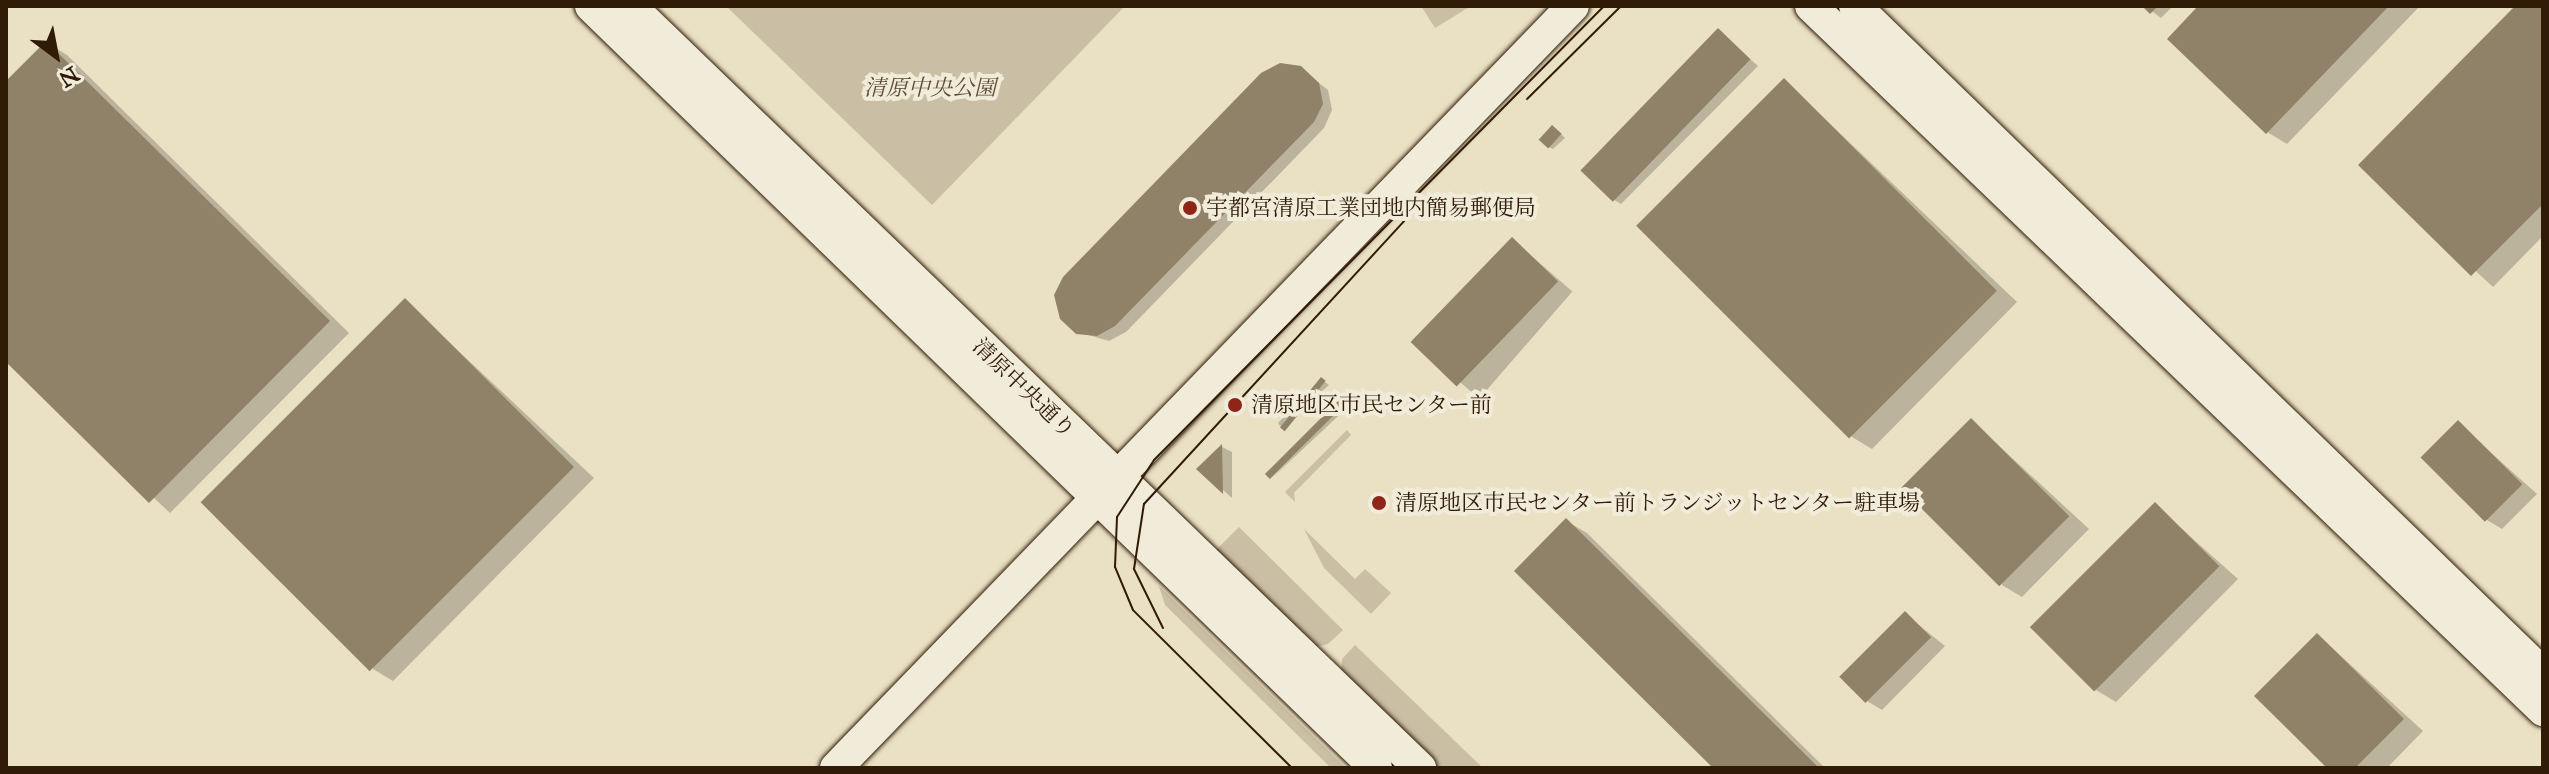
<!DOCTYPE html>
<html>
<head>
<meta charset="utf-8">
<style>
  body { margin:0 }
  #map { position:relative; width:2549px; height:774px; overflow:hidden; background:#eae0c4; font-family:"IM FELL Great Primer","Noto Serif JP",serif }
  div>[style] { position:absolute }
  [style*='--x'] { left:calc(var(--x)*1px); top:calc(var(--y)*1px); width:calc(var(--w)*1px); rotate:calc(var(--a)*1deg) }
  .green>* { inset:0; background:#cabfa4 }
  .shadow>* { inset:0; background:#0003; transform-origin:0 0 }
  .building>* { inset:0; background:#908169; transform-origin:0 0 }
  .roads { filter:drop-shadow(0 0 2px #2f1b06) drop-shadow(0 0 2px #2f1b06) }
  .secondary>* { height:32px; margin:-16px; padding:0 16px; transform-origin:16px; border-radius:16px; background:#f1ebd9 }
  .tram>* { height:2px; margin:-1px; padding:0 1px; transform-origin:1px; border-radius:1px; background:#2f1b06 }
  .dots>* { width:22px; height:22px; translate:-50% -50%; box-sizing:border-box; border:4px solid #f1ebd9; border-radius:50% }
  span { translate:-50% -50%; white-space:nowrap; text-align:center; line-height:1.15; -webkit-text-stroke:8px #f1ebd9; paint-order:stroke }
  .park-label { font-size:22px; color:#5e4c35; font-style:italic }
  .poi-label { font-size:22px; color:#2f1b06 }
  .left { translate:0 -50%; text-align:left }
  .street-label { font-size:22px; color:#2f1b06 }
  .frame { position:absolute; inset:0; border:8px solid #2f1b06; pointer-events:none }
  .north { position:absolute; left:16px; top:16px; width:80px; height:80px; -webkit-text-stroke:6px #f1ebd9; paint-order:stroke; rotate:148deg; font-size:22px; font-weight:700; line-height:32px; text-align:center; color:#2f1b06 }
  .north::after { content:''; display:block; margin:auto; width:28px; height:36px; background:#2f1b06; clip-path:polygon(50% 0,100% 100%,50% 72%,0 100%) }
</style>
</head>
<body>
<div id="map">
  <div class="green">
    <div style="clip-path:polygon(726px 6px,1125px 6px,932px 205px)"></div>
    <div style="clip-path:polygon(1421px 6px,1471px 6px,1435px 28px)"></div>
    <div style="clip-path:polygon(1347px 430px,1351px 435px,1294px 493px,1295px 502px,1285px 492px)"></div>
    <div style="clip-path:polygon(1239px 527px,1343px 630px,1328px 644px,1311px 648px,1213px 553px)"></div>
    <div style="clip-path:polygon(1304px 529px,1355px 579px,1365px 569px,1391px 593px,1371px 614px,1324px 568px)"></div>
    <div style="clip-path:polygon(1159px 586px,1346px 768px,1331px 768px,1165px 605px)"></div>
    <div style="clip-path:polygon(1355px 645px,1483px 768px,1438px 768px,1341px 675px,1342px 659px)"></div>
  </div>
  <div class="shadow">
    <div style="clip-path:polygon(2145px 6px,2173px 6px,2161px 18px)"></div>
    <div style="clip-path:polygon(2201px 6px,2420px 6px,2287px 144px,2267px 132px)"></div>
    <div style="clip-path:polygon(2518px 6px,2543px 6px,2543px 236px,2493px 287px,2361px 165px)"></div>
    <div style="clip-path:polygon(1718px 30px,1758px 66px,1621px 204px,1611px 198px)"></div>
    <div style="clip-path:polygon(47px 43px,67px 55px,349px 333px,170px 513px,6px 359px,6px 84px)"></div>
    <div style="clip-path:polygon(1300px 68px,1328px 90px,1332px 110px,1324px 128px,1126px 332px,1109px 341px,1078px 332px)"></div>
    <div style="clip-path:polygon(1784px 80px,2017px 302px,1872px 449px,1852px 437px)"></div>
    <div style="clip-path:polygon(1557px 130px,1565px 138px,1553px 149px,1549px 147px)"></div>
    <div style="left:1512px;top:239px;width:80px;height:142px;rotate:41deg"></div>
    <div style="clip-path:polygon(405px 301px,594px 478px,393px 681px,373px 669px)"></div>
    <div style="clip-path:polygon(1321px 379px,1329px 385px,1281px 427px,1278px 423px)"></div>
    <div style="clip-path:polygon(1346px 402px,1350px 405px,1272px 478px)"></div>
    <div style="clip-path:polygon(1971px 420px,2089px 529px,2022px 597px,2002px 585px)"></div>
    <div style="clip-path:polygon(2458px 423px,2537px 494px,2502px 529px,2487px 520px)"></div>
    <div style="clip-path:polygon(1222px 447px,1232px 452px,1232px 498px,1199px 469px)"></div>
    <div style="clip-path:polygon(2155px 505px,2238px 579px,2116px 702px,2096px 690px)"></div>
    <div style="clip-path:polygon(1566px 521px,1587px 533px,1825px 768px,1716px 768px)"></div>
    <div style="clip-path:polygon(1905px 614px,1945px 646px,1882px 710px,1867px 701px)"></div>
    <div style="clip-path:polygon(2318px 635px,2423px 731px,2387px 768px,2330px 768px)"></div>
  </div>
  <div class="building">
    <div style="clip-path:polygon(2142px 6px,2158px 6px,2150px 14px)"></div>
    <div style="clip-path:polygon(2198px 6px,2389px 6px,2266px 134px,2167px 39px)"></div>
    <div style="clip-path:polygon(2515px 6px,2543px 6px,2543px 204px,2471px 276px,2358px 165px)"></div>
    <div style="left:1718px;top:28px;width:45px;height:198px;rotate:44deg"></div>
    <div style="clip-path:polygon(46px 41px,330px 321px,149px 503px,6px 362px,6px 81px)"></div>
    <div style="clip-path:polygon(1280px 63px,1301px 66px,1319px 83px,1323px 104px,1314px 122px,1115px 326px,1097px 336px,1076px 334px,1060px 319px,1054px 295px,1063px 277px,1261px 73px)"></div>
    <div style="left:1784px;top:78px;width:301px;height:209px;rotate:45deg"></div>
    <div style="left:1552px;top:125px;width:13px;height:20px;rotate:42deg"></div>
    <div style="left:1512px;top:237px;width:64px;height:146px;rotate:44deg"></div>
    <div style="left:405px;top:298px;width:239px;height:289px;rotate:45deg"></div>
    <div style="left:1321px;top:377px;width:6px;height:65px;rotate:39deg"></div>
    <div style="left:1342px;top:397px;width:7px;height:109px;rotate:45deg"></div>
    <div style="left:1971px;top:418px;width:139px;height:99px;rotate:45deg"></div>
    <div style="left:2458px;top:420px;width:91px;height:53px;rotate:45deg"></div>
    <div style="clip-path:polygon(1222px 444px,1223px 494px,1196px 469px)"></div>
    <div style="left:2155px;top:502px;width:91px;height:177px;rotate:45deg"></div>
    <div style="clip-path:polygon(1566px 518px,1819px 768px,1713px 768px,1514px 571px)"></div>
    <div style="left:1905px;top:611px;width:37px;height:93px;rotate:45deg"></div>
    <div style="clip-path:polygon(2317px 633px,2404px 719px,2355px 768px,2327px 768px,2254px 696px)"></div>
  </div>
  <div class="roads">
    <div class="secondary">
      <div style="--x:591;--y:6;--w:1094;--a:44.15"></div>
      <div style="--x:630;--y:6;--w:1098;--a:43.97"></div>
      <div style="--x:1811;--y:6;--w:1016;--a:43.88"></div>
      <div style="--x:1855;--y:6;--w:959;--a:44.15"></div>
      <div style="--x:836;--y:768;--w:1060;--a:-45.96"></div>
    </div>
  </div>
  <div class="tram">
    <div style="--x:1527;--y:99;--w:132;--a:-44.7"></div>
    <div style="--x:1163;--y:628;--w:66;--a:-116.2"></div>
    <div style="--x:1134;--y:569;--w:66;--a:-81.3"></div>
    <div style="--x:1144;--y:504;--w:390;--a:-47.4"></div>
    <div style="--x:1292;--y:768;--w:224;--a:-135.2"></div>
    <div style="--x:1133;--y:610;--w:47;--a:-112.7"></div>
    <div style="--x:1115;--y:567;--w:50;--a:-87.7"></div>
    <div style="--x:1117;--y:517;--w:68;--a:-57"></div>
    <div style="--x:1154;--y:460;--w:639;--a:-45.25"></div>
  </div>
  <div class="dots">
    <div style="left:1190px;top:208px;background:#8f2418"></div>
    <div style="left:1235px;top:405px;background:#8f2418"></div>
    <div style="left:1379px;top:503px;background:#8f2418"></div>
  </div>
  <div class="park-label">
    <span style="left:930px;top:88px">清原中央公園</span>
  </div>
  <div class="poi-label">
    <span class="left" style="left:1206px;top:208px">宇都宮清原工業団地内簡易郵便局</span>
    <span class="left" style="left:1251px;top:405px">清原地区市民センター前</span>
    <span class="left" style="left:1395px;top:503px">清原地区市民センター前トランジットセンター駐車場</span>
  </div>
  <div class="street-label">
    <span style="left:1024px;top:388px;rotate:44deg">清原中央通り</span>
  </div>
  <div class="frame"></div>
  <div class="north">N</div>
</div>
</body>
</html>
